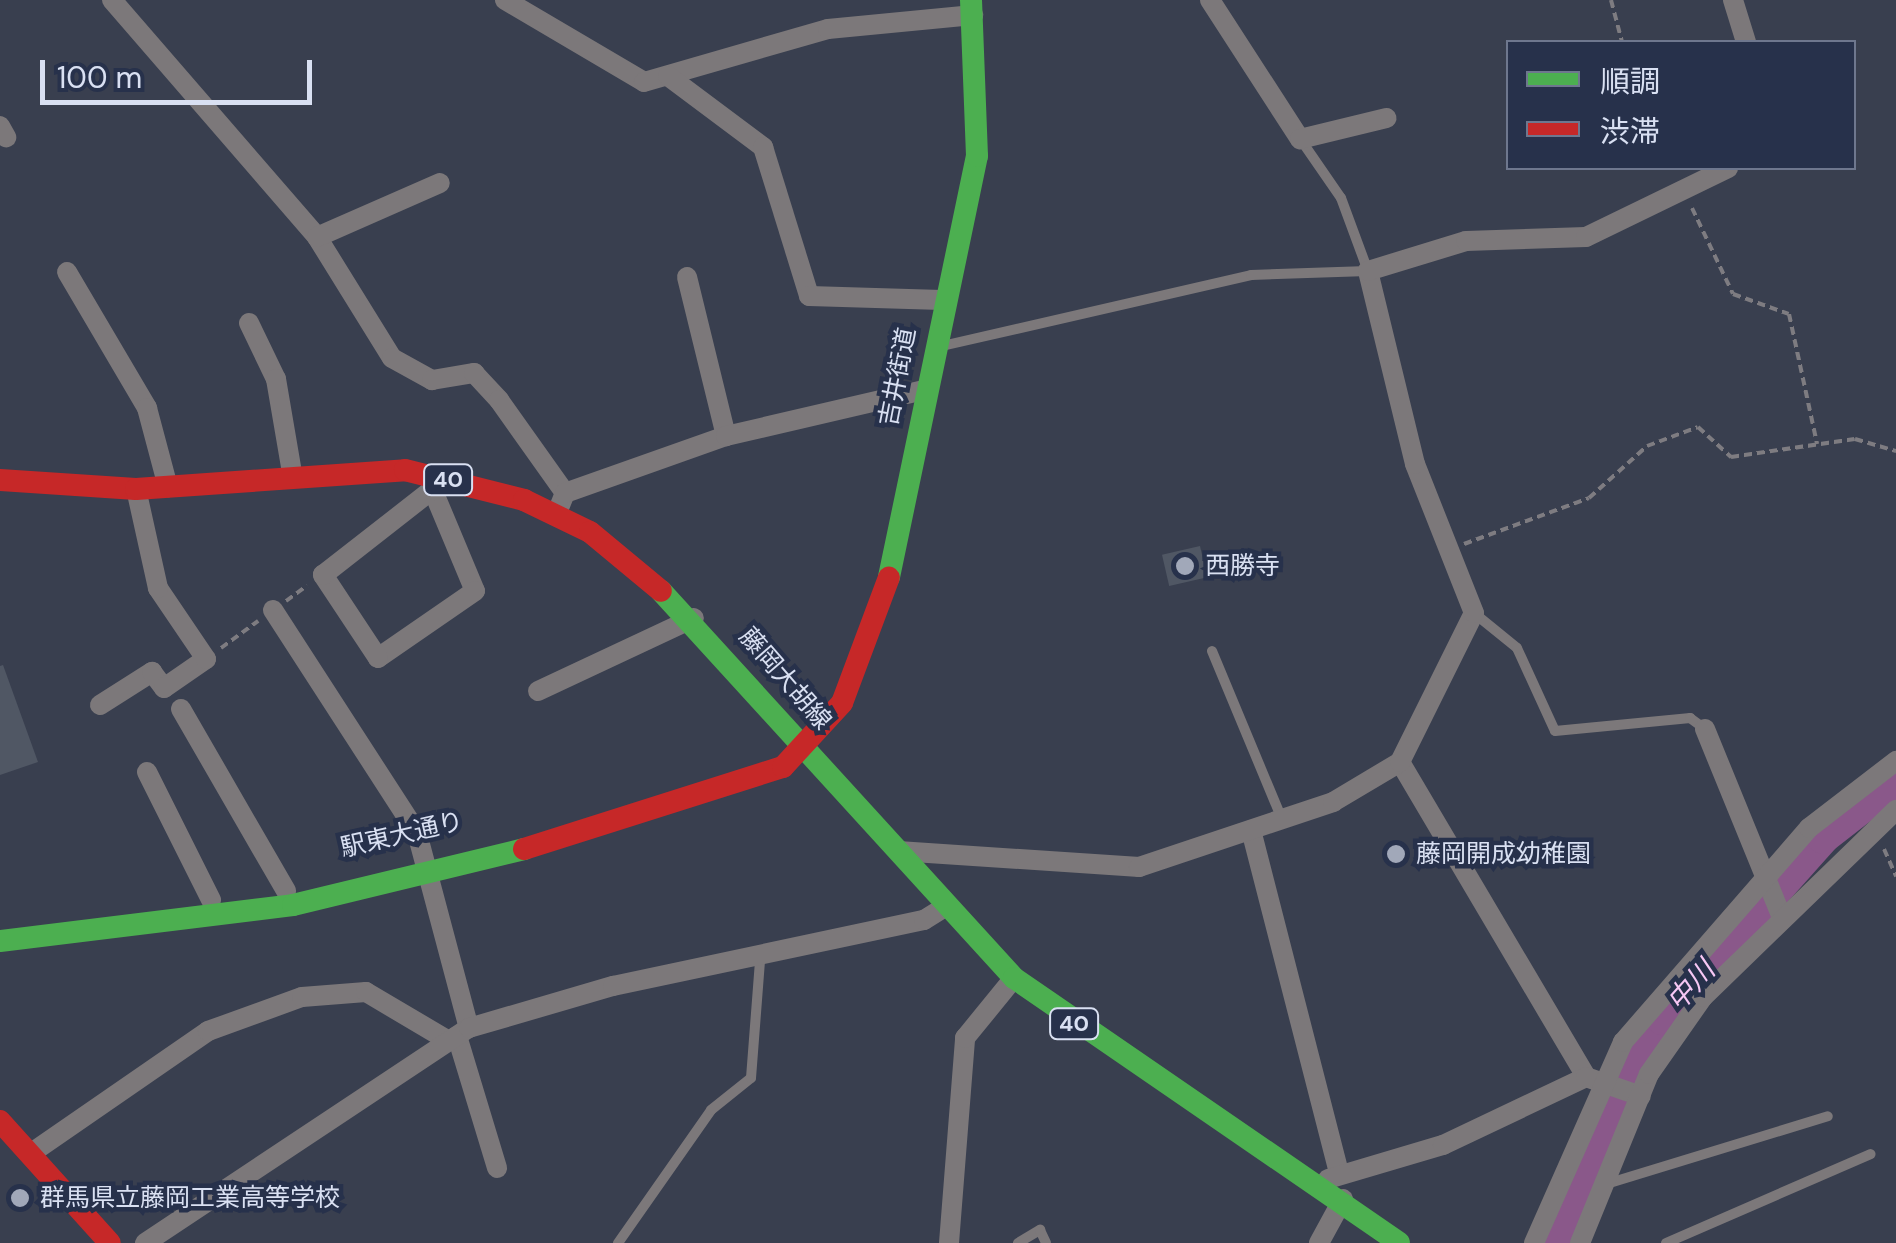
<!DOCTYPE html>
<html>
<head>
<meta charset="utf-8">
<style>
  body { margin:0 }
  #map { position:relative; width:1896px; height:1243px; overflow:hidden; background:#393f4f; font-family:"DM Sans","Noto Sans JP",sans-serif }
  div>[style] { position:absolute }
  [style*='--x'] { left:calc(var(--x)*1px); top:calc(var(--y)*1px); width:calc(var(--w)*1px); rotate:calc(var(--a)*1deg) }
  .river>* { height:32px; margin:-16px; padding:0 16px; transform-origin:16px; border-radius:16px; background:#8a588a }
  .building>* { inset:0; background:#505764; transform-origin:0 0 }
  .path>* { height:4px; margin-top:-2px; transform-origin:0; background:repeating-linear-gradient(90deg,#7e7c81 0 8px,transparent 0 13px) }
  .lane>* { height:10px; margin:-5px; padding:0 5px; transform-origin:5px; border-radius:5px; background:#7c787a }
  .street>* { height:20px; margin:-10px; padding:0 10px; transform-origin:10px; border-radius:10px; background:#7c787a }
  .fast>* { height:22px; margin:-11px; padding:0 11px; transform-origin:11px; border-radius:11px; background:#4caf50 }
  .jam>* { height:22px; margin:-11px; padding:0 11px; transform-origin:11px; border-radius:11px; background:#c62828 }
  .dots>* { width:28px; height:28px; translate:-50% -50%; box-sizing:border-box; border:5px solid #27314b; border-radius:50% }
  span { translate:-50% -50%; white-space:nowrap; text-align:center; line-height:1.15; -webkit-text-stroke:9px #27314b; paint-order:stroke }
  .shield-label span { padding:2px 8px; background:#27314b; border:2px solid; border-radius:8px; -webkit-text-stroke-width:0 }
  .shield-label { font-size:22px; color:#d9e0f2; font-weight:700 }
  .street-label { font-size:25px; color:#d9e0f2 }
  .poi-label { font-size:25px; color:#d9e0f2 }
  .left { translate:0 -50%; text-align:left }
  .water-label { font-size:28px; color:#f7c8f5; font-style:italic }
  .legend { position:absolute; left:1506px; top:40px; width:350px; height:130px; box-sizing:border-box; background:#27314b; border:2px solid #6e778e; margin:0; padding:12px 18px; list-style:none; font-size:30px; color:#d9e0f2 }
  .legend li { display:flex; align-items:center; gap:20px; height:50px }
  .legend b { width:50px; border:2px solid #6e778e }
  .scale { position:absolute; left:40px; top:60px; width:272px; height:45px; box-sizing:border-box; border:5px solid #d9e0f2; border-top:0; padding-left:12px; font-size:30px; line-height:35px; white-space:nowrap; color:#d9e0f2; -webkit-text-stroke:8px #27314b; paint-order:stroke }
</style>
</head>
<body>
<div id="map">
  <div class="river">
    <div style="--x:1556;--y:1243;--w:248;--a:-64.7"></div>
    <div style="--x:1662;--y:1019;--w:242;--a:-48.3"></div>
    <div style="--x:1823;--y:838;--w:93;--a:-38"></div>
  </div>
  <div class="building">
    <div style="left:1200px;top:546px;width:32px;height:39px;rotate:77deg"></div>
    <div style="clip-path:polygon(3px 665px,38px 762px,0 775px,0 666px)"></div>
  </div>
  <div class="path">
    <div style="--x:1611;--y:0;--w:43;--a:75.3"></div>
    <div style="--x:1692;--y:208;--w:95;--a:64.5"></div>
    <div style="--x:1733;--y:294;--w:59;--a:19.7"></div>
    <div style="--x:1789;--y:314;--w:133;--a:77.8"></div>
    <div style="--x:1464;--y:544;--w:133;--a:-20.2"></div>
    <div style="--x:1589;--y:498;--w:78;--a:-41.9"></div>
    <div style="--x:1647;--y:446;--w:54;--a:-20.4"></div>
    <div style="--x:1698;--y:427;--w:45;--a:42.3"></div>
    <div style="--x:1731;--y:457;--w:125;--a:-8.3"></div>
    <div style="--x:1855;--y:439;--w:43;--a:16.3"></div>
    <div style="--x:286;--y:601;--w:26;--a:-36"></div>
    <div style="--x:221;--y:648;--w:46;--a:-36.1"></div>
    <div style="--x:1884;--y:849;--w:30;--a:66"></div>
  </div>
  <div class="lane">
    <div style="--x:942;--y:346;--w:317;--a:-12.9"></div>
    <div style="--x:1251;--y:275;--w:117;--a:-2"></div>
    <div style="--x:1368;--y:271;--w:78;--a:-110.3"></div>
    <div style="--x:1341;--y:198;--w:70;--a:-124.6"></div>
    <div style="--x:1474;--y:613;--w:55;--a:39.1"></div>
    <div style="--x:1517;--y:648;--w:91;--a:65.4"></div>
    <div style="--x:1555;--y:731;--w:136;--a:-5.5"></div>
    <div style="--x:1690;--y:718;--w:17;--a:36"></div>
    <div style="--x:1212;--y:651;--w:182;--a:67.4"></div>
    <div style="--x:1603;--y:1185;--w:235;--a:-17"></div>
    <div style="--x:618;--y:1243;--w:162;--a:-55"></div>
    <div style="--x:711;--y:1110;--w:51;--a:-38.7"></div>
    <div style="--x:751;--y:1078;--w:118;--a:-85.6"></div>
    <div style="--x:1018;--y:1243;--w:26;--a:-31"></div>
    <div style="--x:1040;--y:1230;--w:14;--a:65"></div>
    <div style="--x:1666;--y:1243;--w:223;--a:-23.5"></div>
  </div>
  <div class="street">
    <div style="--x:112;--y:0;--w:313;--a:49.1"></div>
    <div style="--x:317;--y:237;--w:142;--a:58.2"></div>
    <div style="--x:392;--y:358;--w:46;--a:28.8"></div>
    <div style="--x:432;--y:380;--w:43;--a:-9.5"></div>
    <div style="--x:474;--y:373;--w:37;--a:47"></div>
    <div style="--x:499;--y:400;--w:114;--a:54.6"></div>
    <div style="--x:565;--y:493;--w:24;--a:112"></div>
    <div style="--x:505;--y:0;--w:161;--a:30.5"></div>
    <div style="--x:644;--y:82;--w:191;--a:-16.1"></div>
    <div style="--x:828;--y:29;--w:146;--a:-5.5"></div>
    <div style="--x:1210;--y:0;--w:166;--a:57.1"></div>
    <div style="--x:1300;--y:139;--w:89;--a:-13.6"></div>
    <div style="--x:1733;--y:0;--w:44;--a:72.8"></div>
    <div style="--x:668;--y:76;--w:119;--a:36.8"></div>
    <div style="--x:763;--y:147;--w:156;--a:72.8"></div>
    <div style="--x:809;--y:296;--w:133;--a:1.7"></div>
    <div style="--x:0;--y:126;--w:13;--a:61"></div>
    <div style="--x:317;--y:237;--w:134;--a:-23.7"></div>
    <div style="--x:67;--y:272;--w:158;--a:59.5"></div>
    <div style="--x:147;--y:408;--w:82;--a:75.1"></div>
    <div style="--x:687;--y:277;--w:164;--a:76.2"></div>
    <div style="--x:249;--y:323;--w:62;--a:64.3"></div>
    <div style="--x:276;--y:379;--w:95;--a:80.3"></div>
    <div style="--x:434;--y:493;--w:106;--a:67.3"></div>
    <div style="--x:475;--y:591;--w:118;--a:145.4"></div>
    <div style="--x:378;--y:658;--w:100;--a:-123.5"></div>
    <div style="--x:323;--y:575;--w:156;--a:-38"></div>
    <div style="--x:565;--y:493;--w:171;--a:-19.5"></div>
    <div style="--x:726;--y:436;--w:202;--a:-13.1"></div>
    <div style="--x:273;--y:610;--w:265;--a:57.1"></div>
    <div style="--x:417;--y:833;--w:202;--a:75.1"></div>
    <div style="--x:538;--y:691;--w:172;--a:-25.1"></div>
    <div style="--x:100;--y:705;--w:62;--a:-32.4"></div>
    <div style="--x:152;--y:672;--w:20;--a:53"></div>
    <div style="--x:164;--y:688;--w:51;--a:-34.6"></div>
    <div style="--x:206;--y:659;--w:86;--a:-124.1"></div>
    <div style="--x:158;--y:588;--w:101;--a:-102.5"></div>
    <div style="--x:181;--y:709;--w:210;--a:60"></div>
    <div style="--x:1705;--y:729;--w:199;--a:67.8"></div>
    <div style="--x:1400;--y:762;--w:366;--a:59.4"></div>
    <div style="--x:147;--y:772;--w:143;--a:63.4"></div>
    <div style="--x:1251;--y:830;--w:351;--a:75.6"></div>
    <div style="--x:898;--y:851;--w:242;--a:3.8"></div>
    <div style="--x:1139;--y:867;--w:205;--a:-18.5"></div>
    <div style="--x:1333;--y:802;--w:78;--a:-30.8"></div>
    <div style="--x:1400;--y:762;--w:166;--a:-63.6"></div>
    <div style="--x:1474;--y:613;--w:160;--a:-111.6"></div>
    <div style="--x:1415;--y:464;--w:199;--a:-103.7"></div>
    <div style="--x:1368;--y:271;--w:102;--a:-17"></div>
    <div style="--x:1466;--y:241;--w:120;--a:-1.9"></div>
    <div style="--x:1586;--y:237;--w:158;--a:-25.9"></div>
    <div style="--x:457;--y:1036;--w:138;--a:73.1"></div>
    <div style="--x:30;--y:1154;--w:216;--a:-34.6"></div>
    <div style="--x:208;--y:1031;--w:100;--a:-19.9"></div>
    <div style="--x:302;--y:997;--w:64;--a:-4.5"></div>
    <div style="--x:366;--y:992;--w:96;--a:30.6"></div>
    <div style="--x:1328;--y:1179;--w:120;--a:-16.5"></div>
    <div style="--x:1443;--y:1145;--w:158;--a:-25.4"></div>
    <div style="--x:1586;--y:1077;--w:58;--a:19.1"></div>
    <div style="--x:145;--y:1243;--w:389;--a:-33.6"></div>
    <div style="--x:469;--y:1028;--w:150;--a:-16.3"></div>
    <div style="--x:613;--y:986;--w:318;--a:-12"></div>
    <div style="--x:924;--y:920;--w:26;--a:-32"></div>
    <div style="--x:949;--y:1243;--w:206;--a:-85.5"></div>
    <div style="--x:965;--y:1038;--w:77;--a:-50.8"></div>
    <div style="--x:1319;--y:1243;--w:50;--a:-61.4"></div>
    <div style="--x:1534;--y:1243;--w:220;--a:-66.1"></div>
    <div style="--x:1623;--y:1042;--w:284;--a:-49"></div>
    <div style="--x:1809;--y:828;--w:110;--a:-37.6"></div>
    <div style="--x:1580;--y:1243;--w:183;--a:-67.8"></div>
    <div style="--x:1649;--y:1074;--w:94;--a:-55"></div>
    <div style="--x:1703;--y:997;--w:269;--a:-44.1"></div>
  </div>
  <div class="fast">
    <div style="--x:889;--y:577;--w:430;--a:-78.2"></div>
    <div style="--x:977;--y:156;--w:156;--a:-92.2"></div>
    <div style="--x:661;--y:591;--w:524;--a:47.63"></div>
    <div style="--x:1014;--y:978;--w:467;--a:34.5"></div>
    <div style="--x:0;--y:941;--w:295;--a:-7"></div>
    <div style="--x:293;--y:905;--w:238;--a:-13.6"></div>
  </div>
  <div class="jam">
    <div style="--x:0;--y:480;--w:136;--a:3.8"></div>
    <div style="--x:136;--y:489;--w:270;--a:-4"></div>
    <div style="--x:405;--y:470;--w:123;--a:14.1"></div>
    <div style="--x:524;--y:500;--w:73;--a:25.9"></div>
    <div style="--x:590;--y:532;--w:92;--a:39.7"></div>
    <div style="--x:524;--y:849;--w:272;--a:-17.6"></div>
    <div style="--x:783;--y:767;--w:87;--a:-47.3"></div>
    <div style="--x:842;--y:703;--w:134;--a:-69.5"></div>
    <div style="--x:0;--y:1121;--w:164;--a:48"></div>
  </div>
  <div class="dots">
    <div style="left:1185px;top:566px;background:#a1a8b9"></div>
    <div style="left:1396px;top:854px;background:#a1a8b9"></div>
    <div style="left:20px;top:1198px;background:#a1a8b9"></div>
  </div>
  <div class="shield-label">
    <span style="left:448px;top:480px">40</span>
    <span style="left:1074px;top:1024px">40</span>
  </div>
  <div class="street-label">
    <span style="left:898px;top:377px;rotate:-79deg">吉井街道</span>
    <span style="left:785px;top:679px;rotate:49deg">藤岡大胡線</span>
    <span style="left:402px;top:835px;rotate:-13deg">駅東大通り</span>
  </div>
  <div class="poi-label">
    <span class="left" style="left:1205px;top:566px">西勝寺</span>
    <span class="left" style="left:1416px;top:854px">藤岡開成幼稚園</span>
    <span class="left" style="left:40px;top:1198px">群馬県立藤岡工業高等学校</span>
  </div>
  <div class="water-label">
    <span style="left:1691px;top:986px;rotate:-48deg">中川</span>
  </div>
  <ul class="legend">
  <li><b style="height:12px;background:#4caf50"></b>順調</li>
  <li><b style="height:12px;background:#c62828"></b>渋滞</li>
  </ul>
  <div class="scale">100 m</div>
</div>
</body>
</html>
